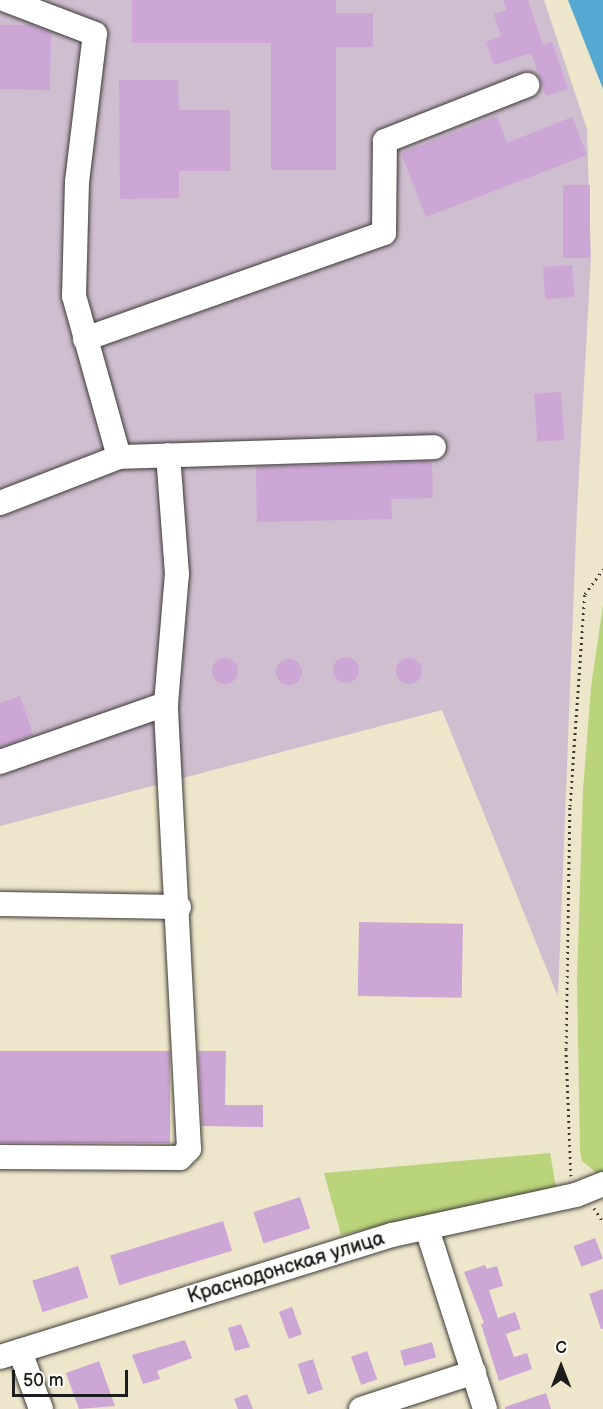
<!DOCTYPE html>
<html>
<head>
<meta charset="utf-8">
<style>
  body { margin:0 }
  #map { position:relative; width:603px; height:1409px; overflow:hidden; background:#eee6cb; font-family:"Balsamiq Sans",sans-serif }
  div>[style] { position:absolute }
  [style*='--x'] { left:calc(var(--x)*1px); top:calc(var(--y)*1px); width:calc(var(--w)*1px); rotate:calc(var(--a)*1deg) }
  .industrial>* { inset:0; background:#cfbdd0 }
  .green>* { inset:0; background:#b9d47a }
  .water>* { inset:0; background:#55a8d1 }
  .building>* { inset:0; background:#cca6d4; transform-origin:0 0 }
  .round { border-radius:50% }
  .path>* { height:3px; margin-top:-1.5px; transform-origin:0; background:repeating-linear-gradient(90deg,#3c3a36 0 1.5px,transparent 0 6px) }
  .roads { filter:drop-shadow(0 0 2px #3c3a36) drop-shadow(0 0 2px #3c3a36) }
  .minor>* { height:24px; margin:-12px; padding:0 12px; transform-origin:12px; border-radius:12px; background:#fff }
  span { translate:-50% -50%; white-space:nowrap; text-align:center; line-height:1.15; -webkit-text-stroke:4.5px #fdfcf7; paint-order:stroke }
  .street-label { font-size:20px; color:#1c1c1c }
  .north { position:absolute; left:531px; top:1337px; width:60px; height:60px; -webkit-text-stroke:4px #fdfcf7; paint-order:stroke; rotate:0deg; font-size:16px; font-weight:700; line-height:24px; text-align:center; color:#1c1c1c }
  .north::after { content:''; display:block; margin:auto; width:21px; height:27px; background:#1c1c1c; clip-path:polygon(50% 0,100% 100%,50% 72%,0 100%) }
  .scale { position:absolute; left:12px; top:1370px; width:116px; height:27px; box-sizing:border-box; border:3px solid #1c1c1c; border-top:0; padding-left:8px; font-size:18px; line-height:21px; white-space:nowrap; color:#1c1c1c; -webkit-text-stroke:4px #fdfcf7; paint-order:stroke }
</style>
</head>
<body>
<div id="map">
  <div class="industrial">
    <div style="clip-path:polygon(0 0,544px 0,587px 129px,591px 258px,577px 510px,558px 997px,442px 710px,0 826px)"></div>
  </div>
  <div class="green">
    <div style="clip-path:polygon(603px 605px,603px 1173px,598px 1174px,582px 1161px,580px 1151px,577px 980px,583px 790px,591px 687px)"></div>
    <div style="clip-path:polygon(550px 1153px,556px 1187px,341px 1235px,324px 1173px)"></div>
  </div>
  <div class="water">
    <div style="clip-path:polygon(568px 0,603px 0,603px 89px,592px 61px)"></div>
  </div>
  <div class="building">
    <div style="clip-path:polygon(132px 0,336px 0,336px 13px,373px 13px,373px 47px,336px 47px,336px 170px,271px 170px,271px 43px,132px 43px)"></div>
    <div style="clip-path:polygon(503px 0,528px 0,543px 45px,552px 42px,568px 89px,546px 96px,531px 53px,494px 65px,486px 42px,501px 36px,494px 14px,507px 10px)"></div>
    <div style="clip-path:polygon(0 25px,31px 25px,51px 32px,50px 90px,0 89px)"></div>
    <div style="clip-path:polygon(119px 80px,178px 80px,179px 110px,230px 110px,230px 171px,179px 171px,179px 198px,120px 199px)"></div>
    <div style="clip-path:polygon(497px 116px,507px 143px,572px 117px,587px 155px,426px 217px,401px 153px)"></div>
    <div style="left:563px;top:185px;width:27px;height:73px"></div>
    <div style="left:572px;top:265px;width:32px;height:29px;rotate:86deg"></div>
    <div style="left:561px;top:392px;width:48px;height:27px;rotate:86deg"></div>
    <div style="clip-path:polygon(432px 461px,433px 498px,391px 499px,392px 519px,257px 522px,256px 467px)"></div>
    <div class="round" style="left:333px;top:657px;width:26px;height:26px"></div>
    <div class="round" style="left:396px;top:658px;width:26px;height:26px"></div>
    <div class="round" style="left:212px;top:658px;width:26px;height:26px"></div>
    <div class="round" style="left:276px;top:659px;width:26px;height:26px"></div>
    <div style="clip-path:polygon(20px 696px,33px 735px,0 747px,0 703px)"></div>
    <div style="left:359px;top:922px;width:104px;height:74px;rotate:1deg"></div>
    <div style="left:0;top:1051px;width:170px;height:92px"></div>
    <div style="clip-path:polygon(198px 1051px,226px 1051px,225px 1105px,263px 1105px,263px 1127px,202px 1126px)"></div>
    <div style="left:300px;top:1197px;width:33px;height:49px;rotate:72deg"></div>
    <div style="left:223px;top:1221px;width:31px;height:118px;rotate:73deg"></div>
    <div style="left:595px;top:1238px;width:22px;height:23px;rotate:69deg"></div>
    <div style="clip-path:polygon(485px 1265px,487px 1269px,497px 1266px,503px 1286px,489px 1290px,498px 1318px,515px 1312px,521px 1329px,506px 1334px,514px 1357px,527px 1353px,532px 1369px,499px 1381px,481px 1324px,484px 1323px,464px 1272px)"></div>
    <div style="left:78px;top:1266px;width:33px;height:48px;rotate:72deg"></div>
    <div style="clip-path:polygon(603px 1289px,603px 1329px,601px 1329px,589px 1294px)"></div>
    <div style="left:292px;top:1307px;width:29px;height:14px;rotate:70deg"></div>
    <div style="clip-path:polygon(241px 1324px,250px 1347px,235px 1351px,228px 1328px)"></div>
    <div style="clip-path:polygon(185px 1340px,192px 1358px,157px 1371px,160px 1379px,143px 1384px,132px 1355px)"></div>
    <div style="left:432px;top:1342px;width:16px;height:33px;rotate:75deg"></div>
    <div style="left:367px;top:1351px;width:30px;height:17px;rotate:70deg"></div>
    <div style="left:313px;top:1359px;width:32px;height:16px;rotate:72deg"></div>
    <div style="clip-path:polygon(99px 1361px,115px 1406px,79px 1409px,66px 1373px)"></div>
    <div style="clip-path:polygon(546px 1393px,551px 1409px,505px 1409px,505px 1407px)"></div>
    <div style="clip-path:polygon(247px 1394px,253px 1409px,238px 1409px,234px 1399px)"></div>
  </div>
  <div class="path">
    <div style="--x:571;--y:1176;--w:127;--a:-92.3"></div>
    <div style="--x:566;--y:1049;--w:243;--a:-89.1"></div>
    <div style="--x:570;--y:806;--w:213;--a:-86"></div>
    <div style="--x:585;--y:594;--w:31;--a:-54"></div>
    <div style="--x:594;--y:1208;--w:17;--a:57"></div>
  </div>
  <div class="roads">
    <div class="minor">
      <div style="--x:85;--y:339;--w:317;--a:-19.5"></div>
      <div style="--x:384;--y:233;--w:92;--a:-89.4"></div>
      <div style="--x:385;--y:141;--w:153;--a:-21.5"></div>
      <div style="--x:119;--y:457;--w:315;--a:-1.8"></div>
      <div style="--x:0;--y:503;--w:128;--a:-21.1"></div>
      <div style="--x:119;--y:457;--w:167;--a:-105.6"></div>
      <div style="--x:74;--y:296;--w:114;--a:-88.5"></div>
      <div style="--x:77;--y:182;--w:149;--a:-83.1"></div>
      <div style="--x:95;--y:34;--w:95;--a:-159.1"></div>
      <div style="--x:0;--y:762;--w:176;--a:-19.3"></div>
      <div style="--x:0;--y:904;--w:179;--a:1"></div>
      <div style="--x:0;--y:1157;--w:180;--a:0.3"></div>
      <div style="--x:180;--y:1158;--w:13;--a:-45"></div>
      <div style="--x:189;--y:1149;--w:446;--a:-93"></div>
      <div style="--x:166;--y:704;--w:130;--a:-85.2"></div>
      <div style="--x:177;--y:574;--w:119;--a:-94.3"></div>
      <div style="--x:427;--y:1229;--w:189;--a:72.1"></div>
      <div style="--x:20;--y:1351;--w:62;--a:70.1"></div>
      <div style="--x:0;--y:1357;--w:411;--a:-17.3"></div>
      <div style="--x:392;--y:1235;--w:188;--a:-12.3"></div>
      <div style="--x:576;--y:1195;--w:29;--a:-22"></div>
      <div style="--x:361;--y:1409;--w:119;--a:-18.1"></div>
    </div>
  </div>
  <div class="street-label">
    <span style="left:286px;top:1268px;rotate:-17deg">Краснодонская улица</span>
  </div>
  <div class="north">С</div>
  <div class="scale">50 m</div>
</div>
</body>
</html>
